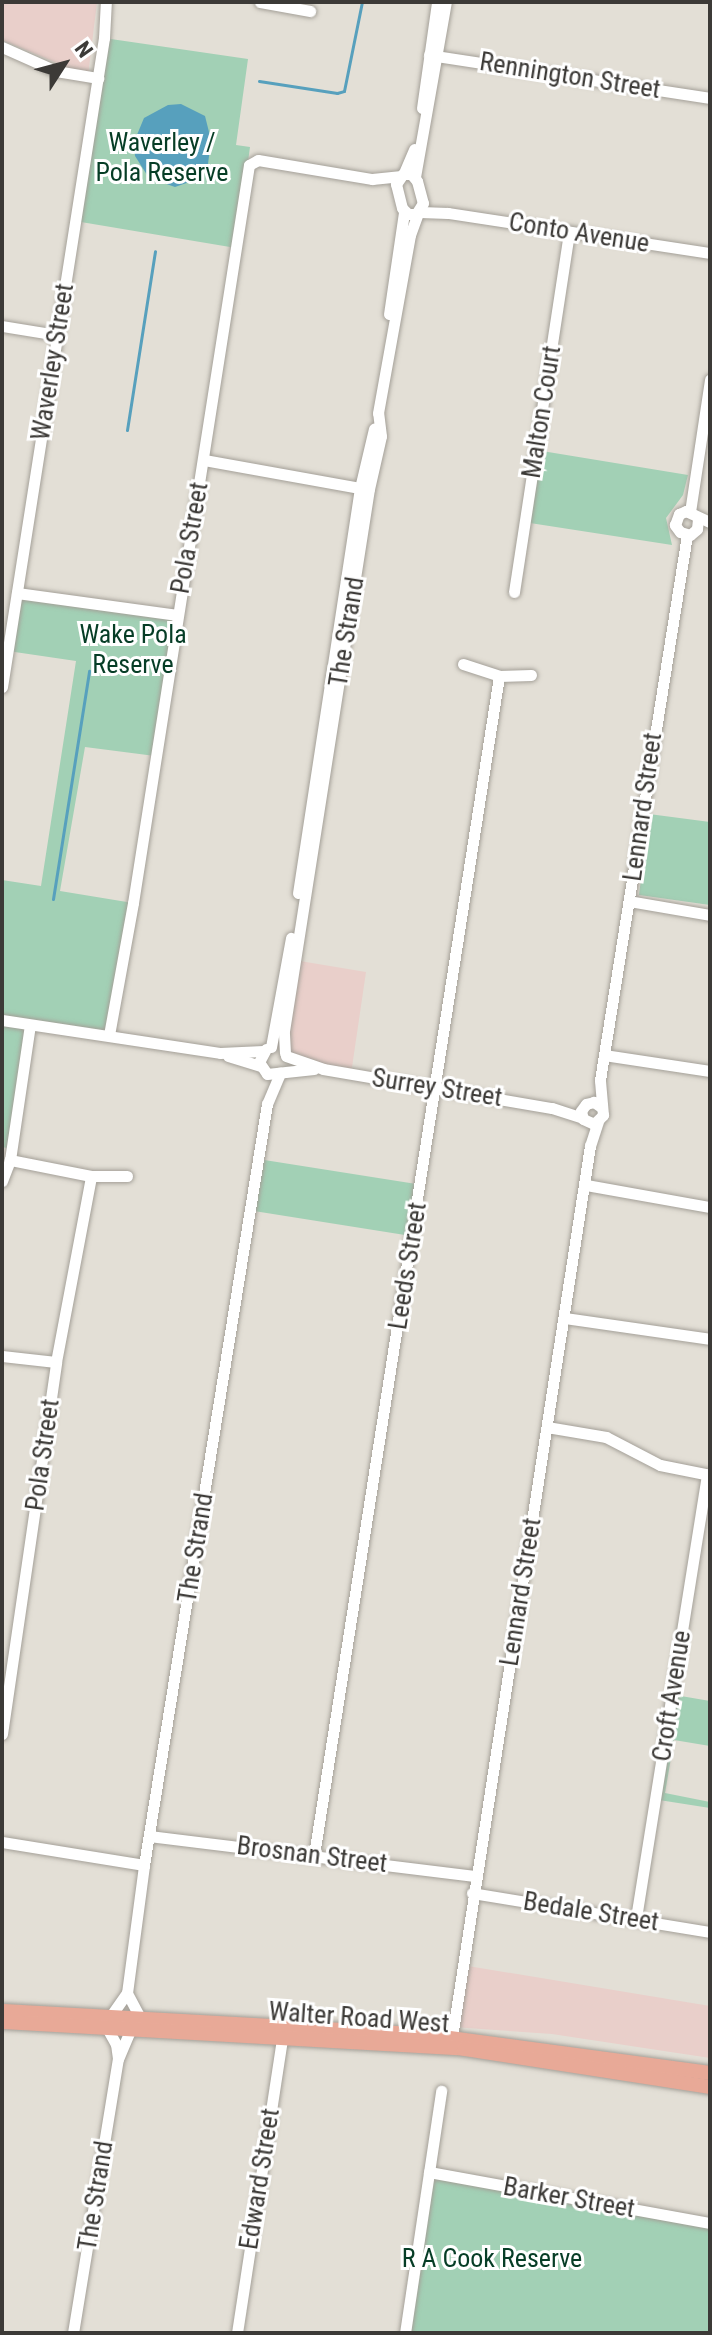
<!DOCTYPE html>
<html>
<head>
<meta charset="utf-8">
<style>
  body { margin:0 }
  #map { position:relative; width:712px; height:2335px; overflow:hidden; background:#e3dfd6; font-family:"Roboto Condensed",sans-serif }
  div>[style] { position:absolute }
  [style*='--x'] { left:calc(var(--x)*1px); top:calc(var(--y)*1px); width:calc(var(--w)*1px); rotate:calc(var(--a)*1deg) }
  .commercial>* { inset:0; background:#e9cfca }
  .green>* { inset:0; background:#a2d0b5; transform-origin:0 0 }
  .water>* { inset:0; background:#57a0bd }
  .stream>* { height:3px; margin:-1.5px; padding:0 1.5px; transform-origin:1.5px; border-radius:1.5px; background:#57a0bd }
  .roads { filter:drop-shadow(0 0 2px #a4a098) drop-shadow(0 0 2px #a4a098) }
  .minor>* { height:11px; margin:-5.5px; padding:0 5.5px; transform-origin:5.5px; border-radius:5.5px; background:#fff }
  .major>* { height:14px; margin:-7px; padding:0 7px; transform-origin:7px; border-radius:7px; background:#e8a997 }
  span { translate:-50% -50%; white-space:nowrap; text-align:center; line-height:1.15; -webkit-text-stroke:6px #fff; paint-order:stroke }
  .street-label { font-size:26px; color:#3c3a37 }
  .park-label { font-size:26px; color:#063d26 }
  .frame { position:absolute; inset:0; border:4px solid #3c3a37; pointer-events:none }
  .north { position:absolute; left:24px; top:24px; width:80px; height:80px; -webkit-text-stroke:6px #fff; paint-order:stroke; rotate:54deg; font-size:22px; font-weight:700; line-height:32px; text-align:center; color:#3c3a37 }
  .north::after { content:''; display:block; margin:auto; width:28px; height:36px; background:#3c3a37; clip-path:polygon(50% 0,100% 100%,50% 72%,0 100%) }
</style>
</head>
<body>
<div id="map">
  <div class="commercial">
    <div style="clip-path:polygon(2px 2px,97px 2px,88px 76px,2px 40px)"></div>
    <div style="clip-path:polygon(288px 959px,366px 972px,351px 1074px,288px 1063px,289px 1049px,275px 1047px)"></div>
    <div style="clip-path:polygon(462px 1965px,710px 2006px,710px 2058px,552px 2034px,453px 2027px)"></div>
  </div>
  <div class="green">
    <div style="clip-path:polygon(104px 38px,248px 59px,236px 145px,250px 147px,236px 248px,75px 221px)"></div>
    <div style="clip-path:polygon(542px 451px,688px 475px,683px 495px,666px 518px,672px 545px,530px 523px)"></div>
    <div style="clip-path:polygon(17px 593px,177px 615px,155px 756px,85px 747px,60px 891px,133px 903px,109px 1035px,30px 1025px,12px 1149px,2px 1147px,2px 880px,41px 886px,76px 661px,8px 651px)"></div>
    <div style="clip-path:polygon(649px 814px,710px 822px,710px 905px,639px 895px)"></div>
    <div style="left:258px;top:1159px;width:165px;height:52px;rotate:9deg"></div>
    <div style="clip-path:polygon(675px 1695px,710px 1701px,710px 1746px,674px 1740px,665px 1793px,710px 1802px,710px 1808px,659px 1800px)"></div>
    <div style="clip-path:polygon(429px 2172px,710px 2223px,710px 2333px,405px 2333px)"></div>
  </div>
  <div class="water">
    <div style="clip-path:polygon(181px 104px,205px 116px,211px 140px,208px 164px,201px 178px,175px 187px,149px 178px,135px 156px,134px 142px,144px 118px,168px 105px)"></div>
  </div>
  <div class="stream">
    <div style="--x:259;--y:81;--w:79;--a:8.7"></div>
    <div style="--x:337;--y:93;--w:7;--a:-16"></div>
    <div style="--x:344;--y:91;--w:91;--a:-78.6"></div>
    <div style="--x:127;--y:430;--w:181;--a:-81.1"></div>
    <div style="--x:53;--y:899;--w:231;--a:-81"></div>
  </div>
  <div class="roads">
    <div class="minor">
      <div style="--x:260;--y:2;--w:51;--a:10.2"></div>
      <div style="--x:2;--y:47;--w:59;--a:24"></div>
      <div style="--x:56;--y:71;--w:43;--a:9.5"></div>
      <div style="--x:429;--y:55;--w:284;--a:8.7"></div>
      <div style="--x:422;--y:108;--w:107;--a:-81.9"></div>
      <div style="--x:404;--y:173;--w:26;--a:-67"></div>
      <div style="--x:403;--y:174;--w:8;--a:0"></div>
      <div style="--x:411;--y:174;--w:9;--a:49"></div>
      <div style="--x:417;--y:181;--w:23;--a:75"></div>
      <div style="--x:423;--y:203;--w:13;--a:122"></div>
      <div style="--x:416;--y:214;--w:8;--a:180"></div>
      <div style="--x:408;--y:214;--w:8;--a:-135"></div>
      <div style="--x:402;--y:208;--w:25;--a:-104"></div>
      <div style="--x:396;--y:184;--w:12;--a:-55"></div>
      <div style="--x:415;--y:177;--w:178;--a:-80"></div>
      <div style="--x:420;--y:212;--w:28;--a:2"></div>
      <div style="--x:448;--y:213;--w:265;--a:8.7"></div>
      <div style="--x:389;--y:314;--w:103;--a:-81.6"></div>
      <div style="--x:2;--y:326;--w:56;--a:9.3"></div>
      <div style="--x:204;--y:460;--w:164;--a:10.2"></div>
      <div style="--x:690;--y:512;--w:134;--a:-81.4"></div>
      <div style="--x:698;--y:519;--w:10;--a:96"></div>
      <div style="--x:697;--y:529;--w:9;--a:139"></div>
      <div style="--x:690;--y:535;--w:10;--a:-163"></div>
      <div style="--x:680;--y:532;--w:9;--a:-126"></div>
      <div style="--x:675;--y:525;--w:12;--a:-70"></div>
      <div style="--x:679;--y:514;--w:8;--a:-23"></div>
      <div style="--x:686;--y:511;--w:26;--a:25"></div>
      <div style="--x:514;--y:592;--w:363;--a:-81.3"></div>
      <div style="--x:17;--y:593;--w:162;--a:7.8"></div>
      <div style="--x:463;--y:664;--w:38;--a:18"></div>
      <div style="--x:499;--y:676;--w:32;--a:-2"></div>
      <div style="--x:2;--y:687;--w:657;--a:-81.07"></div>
      <div style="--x:104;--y:38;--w:36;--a:-87"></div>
      <div style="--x:298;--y:893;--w:410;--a:-81.3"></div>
      <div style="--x:360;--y:488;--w:61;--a:-76.7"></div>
      <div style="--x:629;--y:901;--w:82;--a:9.8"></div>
      <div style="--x:2;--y:1020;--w:220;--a:8.6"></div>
      <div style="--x:220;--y:1053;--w:43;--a:-2.7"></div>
      <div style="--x:109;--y:1035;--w:134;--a:-79.7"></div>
      <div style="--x:133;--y:903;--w:747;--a:-81.07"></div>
      <div style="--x:249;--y:165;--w:10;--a:-29"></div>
      <div style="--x:258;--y:160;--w:116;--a:9.5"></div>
      <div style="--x:372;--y:179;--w:27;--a:-6"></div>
      <div style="--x:271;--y:1047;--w:111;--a:-79.6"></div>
      <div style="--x:266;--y:1049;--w:15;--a:118"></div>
      <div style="--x:259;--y:1062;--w:14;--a:56"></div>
      <div style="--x:267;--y:1074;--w:47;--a:-6.1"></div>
      <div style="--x:285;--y:1053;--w:22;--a:-93"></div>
      <div style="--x:284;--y:1031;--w:549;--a:-81.09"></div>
      <div style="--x:369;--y:489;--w:54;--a:-77.2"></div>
      <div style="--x:381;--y:436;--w:23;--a:-97"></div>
      <div style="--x:378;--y:413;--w:181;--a:-79.8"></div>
      <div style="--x:410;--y:235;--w:23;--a:-70"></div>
      <div style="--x:604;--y:1055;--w:107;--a:8.6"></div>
      <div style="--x:228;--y:1056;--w:34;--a:17"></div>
      <div style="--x:286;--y:1056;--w:39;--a:19"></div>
      <div style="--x:323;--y:1069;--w:232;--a:9.7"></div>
      <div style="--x:552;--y:1108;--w:32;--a:18"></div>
      <div style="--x:601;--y:1107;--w:9;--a:-144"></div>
      <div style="--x:594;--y:1102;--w:8;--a:166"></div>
      <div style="--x:586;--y:1104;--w:9;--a:126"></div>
      <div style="--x:581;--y:1111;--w:8;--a:76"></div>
      <div style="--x:583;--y:1119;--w:12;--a:24"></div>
      <div style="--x:594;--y:1124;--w:13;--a:-45"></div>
      <div style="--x:603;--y:1115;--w:35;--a:-95"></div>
      <div style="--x:600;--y:1080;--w:552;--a:-80.93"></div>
      <div style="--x:91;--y:1176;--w:36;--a:0"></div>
      <div style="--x:2;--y:1181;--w:22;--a:-69"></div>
      <div style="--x:586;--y:1185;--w:126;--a:10.1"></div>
      <div style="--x:565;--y:1318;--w:147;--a:8.2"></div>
      <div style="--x:2;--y:1356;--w:54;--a:6.3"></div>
      <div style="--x:547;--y:1427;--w:60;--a:9.6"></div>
      <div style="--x:606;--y:1437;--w:61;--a:27.4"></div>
      <div style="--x:660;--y:1465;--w:51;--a:11.3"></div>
      <div style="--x:2;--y:1734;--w:376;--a:-81.7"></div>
      <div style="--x:56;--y:1362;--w:189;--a:-79.3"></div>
      <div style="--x:91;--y:1176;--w:83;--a:-168.8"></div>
      <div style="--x:10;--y:1160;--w:136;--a:-81.6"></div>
      <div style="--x:149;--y:1836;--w:328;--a:7"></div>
      <div style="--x:2;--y:1842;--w:144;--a:9.2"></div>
      <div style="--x:314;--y:1855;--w:1193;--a:-81.08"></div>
      <div style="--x:472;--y:1893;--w:241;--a:9.3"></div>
      <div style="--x:636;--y:1918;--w:449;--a:-80.9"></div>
      <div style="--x:127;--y:1993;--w:30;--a:62"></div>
      <div style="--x:110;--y:2017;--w:29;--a:-55"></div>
      <div style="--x:127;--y:1993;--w:129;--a:-82.4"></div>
      <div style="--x:144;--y:1865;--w:771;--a:-80.82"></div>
      <div style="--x:267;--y:1104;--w:34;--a:-67"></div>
      <div style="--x:107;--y:2028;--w:18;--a:61"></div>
      <div style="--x:116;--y:2044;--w:14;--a:82"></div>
      <div style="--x:452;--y:2037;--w:902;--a:-81.2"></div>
      <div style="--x:590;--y:1146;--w:25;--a:-72"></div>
      <div style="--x:429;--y:2172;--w:286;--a:10.3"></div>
      <div style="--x:73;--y:2333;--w:278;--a:-80.7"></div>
      <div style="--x:118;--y:2059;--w:33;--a:-67"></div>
      <div style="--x:237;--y:2333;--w:304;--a:-81.3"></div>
      <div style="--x:405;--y:2333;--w:245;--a:-81.5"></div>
    </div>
    <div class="major">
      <div style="--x:2;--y:2011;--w:428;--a:3.2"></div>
      <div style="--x:429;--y:2035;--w:284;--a:7.7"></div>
      <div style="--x:2;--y:2022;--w:463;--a:3.3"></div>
      <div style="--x:464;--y:2049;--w:249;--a:8.8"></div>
    </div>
  </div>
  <div class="street-label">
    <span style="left:570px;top:76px;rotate:9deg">Rennington Street</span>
    <span style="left:579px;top:233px;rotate:9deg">Conto Avenue</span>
    <span style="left:53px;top:362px;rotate:-81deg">Waverley Street</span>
    <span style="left:542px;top:412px;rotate:-81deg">Malton Court</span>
    <span style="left:190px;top:538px;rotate:-80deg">Pola Street</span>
    <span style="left:347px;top:632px;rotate:-81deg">The Strand</span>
    <span style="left:643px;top:807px;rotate:-82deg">Lennard Street</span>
    <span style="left:437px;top:1088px;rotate:9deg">Surrey Street</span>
    <span style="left:408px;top:1266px;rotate:-81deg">Leeds Street</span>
    <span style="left:43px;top:1455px;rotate:-82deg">Pola Street</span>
    <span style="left:196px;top:1548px;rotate:-81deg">The Strand</span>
    <span style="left:521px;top:1592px;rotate:-81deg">Lennard Street</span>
    <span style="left:672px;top:1696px;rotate:-81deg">Croft Avenue</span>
    <span style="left:312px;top:1855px;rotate:7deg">Brosnan Street</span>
    <span style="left:591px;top:1912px;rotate:9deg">Bedale Street</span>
    <span style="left:359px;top:2018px;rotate:4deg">Walter Road West</span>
    <span style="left:260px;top:2179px;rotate:-81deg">Edward Street</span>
    <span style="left:96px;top:2196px;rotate:-81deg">The Strand</span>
    <span style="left:569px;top:2198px;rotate:10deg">Barker Street</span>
  </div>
  <div class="park-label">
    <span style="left:162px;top:158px">Waverley /<br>Pola Reserve</span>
    <span style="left:133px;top:650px">Wake Pola<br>Reserve</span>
    <span style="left:492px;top:2259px">R A Cook Reserve</span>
  </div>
  <div class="frame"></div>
  <div class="north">N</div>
</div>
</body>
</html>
